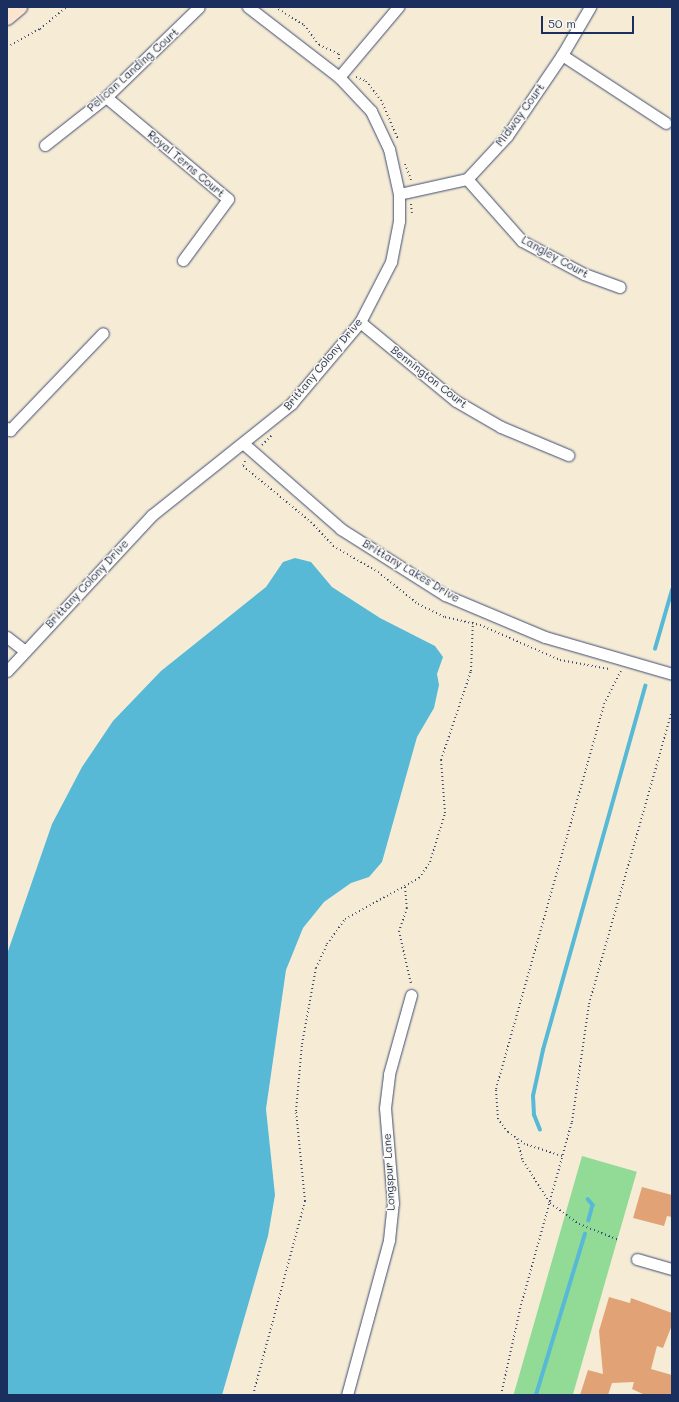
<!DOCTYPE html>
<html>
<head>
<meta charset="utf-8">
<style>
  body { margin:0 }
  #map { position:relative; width:679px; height:1402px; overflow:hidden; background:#f6ecd6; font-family:Mali,sans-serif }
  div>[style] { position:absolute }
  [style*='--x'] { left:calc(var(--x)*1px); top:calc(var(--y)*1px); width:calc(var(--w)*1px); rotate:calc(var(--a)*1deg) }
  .green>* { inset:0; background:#92db96; transform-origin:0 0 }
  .water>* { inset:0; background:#57b9d6 }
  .stream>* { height:3.5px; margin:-1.75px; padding:0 1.75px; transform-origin:1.75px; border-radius:1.75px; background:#57b9d6 }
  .building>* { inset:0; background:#e1a375 }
  .path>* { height:2px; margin-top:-1px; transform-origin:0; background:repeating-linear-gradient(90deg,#3c4b70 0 1px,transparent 0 4px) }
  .roads { filter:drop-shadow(0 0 1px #3c4b70) drop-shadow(0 0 1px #3c4b70) }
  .street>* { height:11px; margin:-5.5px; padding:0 5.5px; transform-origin:5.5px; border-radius:5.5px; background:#fff }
  .secondary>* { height:16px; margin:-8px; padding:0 8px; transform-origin:8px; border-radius:8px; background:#fce5cf }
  span { translate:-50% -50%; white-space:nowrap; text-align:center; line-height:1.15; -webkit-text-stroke:3px #fbf7ec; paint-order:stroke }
  .street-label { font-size:11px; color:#1b2f5e }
  .frame { position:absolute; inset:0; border:8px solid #1b2f5e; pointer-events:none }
  .scale { position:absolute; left:541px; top:16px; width:93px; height:18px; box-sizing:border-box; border:2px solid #1b2f5e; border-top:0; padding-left:5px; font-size:12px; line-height:14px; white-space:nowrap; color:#1b2f5e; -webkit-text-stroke:3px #fbf7ec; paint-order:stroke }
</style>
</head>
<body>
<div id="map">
  <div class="green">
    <div style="left:582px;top:1156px;width:57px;height:248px;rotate:16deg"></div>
  </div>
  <div class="water">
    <div style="clip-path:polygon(295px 558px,311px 562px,332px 587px,380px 618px,435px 646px,443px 657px,437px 674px,439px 685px,434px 708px,417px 737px,382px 862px,369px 877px,351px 883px,324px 902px,303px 928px,286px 970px,266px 1109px,275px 1195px,268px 1236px,222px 1395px,7px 1395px,7px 954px,52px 824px,82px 767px,113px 721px,161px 671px,266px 587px,283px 562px)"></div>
  </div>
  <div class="stream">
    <div style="--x:655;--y:649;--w:61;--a:-73.9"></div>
    <div style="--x:540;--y:1130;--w:16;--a:-112"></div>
    <div style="--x:534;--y:1115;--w:19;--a:-93"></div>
    <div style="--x:533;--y:1096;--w:47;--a:-77.7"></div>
    <div style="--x:543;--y:1050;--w:378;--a:-74.3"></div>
    <div style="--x:588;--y:1199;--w:8;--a:50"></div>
    <div style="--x:593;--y:1205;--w:16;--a:105"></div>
    <div style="--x:536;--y:1395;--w:168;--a:-73.1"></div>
  </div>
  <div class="building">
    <div style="clip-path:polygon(642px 1187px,672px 1195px,672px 1217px,667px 1216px,664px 1226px,633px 1218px)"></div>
    <div style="clip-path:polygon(609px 1297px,630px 1303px,631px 1298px,672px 1313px,672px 1325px,663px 1348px,657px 1346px,651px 1369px,672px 1375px,672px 1395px,645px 1395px,632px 1389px,634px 1382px,612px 1383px,608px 1395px,580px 1395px,588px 1370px,603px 1374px,599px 1331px)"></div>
  </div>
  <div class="path">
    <div style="--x:275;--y:7;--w:34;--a:32"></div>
    <div style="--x:304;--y:25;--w:25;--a:53"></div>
    <div style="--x:319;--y:45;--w:22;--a:24"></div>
    <div style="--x:339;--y:54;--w:6;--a:90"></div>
    <div style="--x:7;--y:47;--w:38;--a:-29"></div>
    <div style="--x:40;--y:29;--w:34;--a:-40"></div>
    <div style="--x:356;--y:77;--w:11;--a:22"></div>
    <div style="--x:366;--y:81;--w:24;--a:52"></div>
    <div style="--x:381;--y:100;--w:43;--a:66.4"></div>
    <div style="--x:405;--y:164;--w:17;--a:69"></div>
    <div style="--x:411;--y:204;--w:9;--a:84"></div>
    <div style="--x:262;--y:445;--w:14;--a:-45"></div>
    <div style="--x:245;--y:461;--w:5;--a:112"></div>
    <div style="--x:243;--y:466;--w:88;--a:39.5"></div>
    <div style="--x:311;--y:522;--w:33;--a:47"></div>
    <div style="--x:333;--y:546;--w:52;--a:30"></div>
    <div style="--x:378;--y:572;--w:51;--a:38.7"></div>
    <div style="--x:418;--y:604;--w:30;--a:26"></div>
    <div style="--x:445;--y:617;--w:36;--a:13"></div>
    <div style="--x:480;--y:625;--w:87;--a:23.6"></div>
    <div style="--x:560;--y:660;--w:50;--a:10.4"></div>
    <div style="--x:405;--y:887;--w:21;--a:85"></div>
    <div style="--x:407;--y:908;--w:24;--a:109"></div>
    <div style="--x:399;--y:931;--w:54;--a:77.2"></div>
    <div style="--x:517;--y:1139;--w:23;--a:75"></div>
    <div style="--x:523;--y:1161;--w:50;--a:57.3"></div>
    <div style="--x:550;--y:1203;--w:36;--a:36"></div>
    <div style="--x:579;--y:1224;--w:43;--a:21.8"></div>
    <div style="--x:562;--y:1156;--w:39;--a:-162"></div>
    <div style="--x:525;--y:1144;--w:21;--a:-145"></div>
    <div style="--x:508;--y:1132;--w:16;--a:-128"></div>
    <div style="--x:498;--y:1119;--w:30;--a:-94"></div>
    <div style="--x:496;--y:1089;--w:400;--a:-74.3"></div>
    <div style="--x:604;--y:704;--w:37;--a:-63"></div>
    <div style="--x:253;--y:1395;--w:201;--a:-75"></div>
    <div style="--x:305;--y:1201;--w:90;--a:-95.7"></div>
    <div style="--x:296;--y:1111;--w:67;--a:-84.9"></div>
    <div style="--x:302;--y:1044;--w:77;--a:-79.6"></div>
    <div style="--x:316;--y:968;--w:26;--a:-65"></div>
    <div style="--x:327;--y:944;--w:31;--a:-54"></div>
    <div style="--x:345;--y:919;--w:85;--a:-29"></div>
    <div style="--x:419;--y:878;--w:19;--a:-55"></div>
    <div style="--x:430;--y:862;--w:51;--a:-73"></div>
    <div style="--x:445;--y:813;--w:53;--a:-94.3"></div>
    <div style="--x:441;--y:760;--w:94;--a:-71.4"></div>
    <div style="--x:471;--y:671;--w:52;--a:-87.8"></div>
    <div style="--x:501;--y:1395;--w:88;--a:-77.5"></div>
    <div style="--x:520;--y:1309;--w:194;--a:-74.5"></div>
    <div style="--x:572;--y:1122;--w:119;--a:-81.8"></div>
    <div style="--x:589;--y:1004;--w:305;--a:-74.2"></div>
  </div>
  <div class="roads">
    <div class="street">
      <div style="--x:562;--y:55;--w:124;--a:33.2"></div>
      <div style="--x:339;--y:77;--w:92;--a:-49.9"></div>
      <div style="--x:106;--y:97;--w:159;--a:39.9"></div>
      <div style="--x:228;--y:199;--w:76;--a:126.4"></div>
      <div style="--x:45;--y:145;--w:78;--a:-38.2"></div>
      <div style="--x:106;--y:97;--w:129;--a:-44.1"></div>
      <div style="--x:467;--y:179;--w:83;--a:48.4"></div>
      <div style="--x:522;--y:241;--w:70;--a:28"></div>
      <div style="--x:584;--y:274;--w:38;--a:20"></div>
      <div style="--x:399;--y:194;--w:70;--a:-12.4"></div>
      <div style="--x:467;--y:179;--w:59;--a:-47.1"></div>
      <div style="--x:507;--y:136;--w:98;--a:-55.8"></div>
      <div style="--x:562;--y:55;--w:56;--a:-59.7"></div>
      <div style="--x:360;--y:322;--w:124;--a:39.5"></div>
      <div style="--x:456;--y:401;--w:52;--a:30"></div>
      <div style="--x:501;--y:427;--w:73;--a:22.7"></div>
      <div style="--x:7;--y:428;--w:4;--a:34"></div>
      <div style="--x:10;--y:430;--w:134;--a:-46.2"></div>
      <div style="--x:244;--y:444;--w:129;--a:41.2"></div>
      <div style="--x:341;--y:529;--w:123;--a:32.4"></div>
      <div style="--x:445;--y:595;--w:108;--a:22.8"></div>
      <div style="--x:545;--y:637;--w:132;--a:16.2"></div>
      <div style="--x:7;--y:637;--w:23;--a:38"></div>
      <div style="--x:7;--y:671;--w:213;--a:-47.1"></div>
      <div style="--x:152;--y:515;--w:178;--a:-38.6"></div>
      <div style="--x:291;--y:404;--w:107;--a:-49.9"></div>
      <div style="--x:360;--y:322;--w:68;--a:-62.7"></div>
      <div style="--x:391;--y:262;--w:42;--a:-79"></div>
      <div style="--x:399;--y:221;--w:27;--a:-90"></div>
      <div style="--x:399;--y:194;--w:46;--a:-102.5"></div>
      <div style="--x:389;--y:149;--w:42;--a:-115.3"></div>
      <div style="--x:371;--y:111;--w:47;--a:-133.3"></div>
      <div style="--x:339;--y:77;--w:115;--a:-142.4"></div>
      <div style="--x:637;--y:1259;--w:36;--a:16"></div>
      <div style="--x:347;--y:1395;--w:161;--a:-74.8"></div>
      <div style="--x:389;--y:1240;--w:37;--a:-84"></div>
      <div style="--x:393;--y:1203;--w:95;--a:-94.8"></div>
      <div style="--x:385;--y:1108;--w:34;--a:-83"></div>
      <div style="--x:389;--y:1074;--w:82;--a:-74.4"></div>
    </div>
    <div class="secondary">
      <div style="--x:7;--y:17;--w:16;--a:-40"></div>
    </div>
  </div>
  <div class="street-label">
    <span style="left:133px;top:70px;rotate:-42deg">Pelican Landing Court</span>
    <span style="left:520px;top:115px;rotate:-54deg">Midway Court</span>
    <span style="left:186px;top:164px;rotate:40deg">Royal Terns Court</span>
    <span style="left:555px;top:257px;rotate:29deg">Langley Court</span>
    <span style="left:323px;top:364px;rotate:-50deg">Brittany Colony Drive</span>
    <span style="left:429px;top:377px;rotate:38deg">Bennington Court</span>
    <span style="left:411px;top:571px;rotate:31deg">Brittany Lakes Drive</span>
    <span style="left:87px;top:584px;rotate:-47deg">Brittany Colony Drive</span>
    <span style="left:389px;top:1172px;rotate:-93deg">Longspur Lane</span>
  </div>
  <div class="frame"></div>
  <div class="scale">50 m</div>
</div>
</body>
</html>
